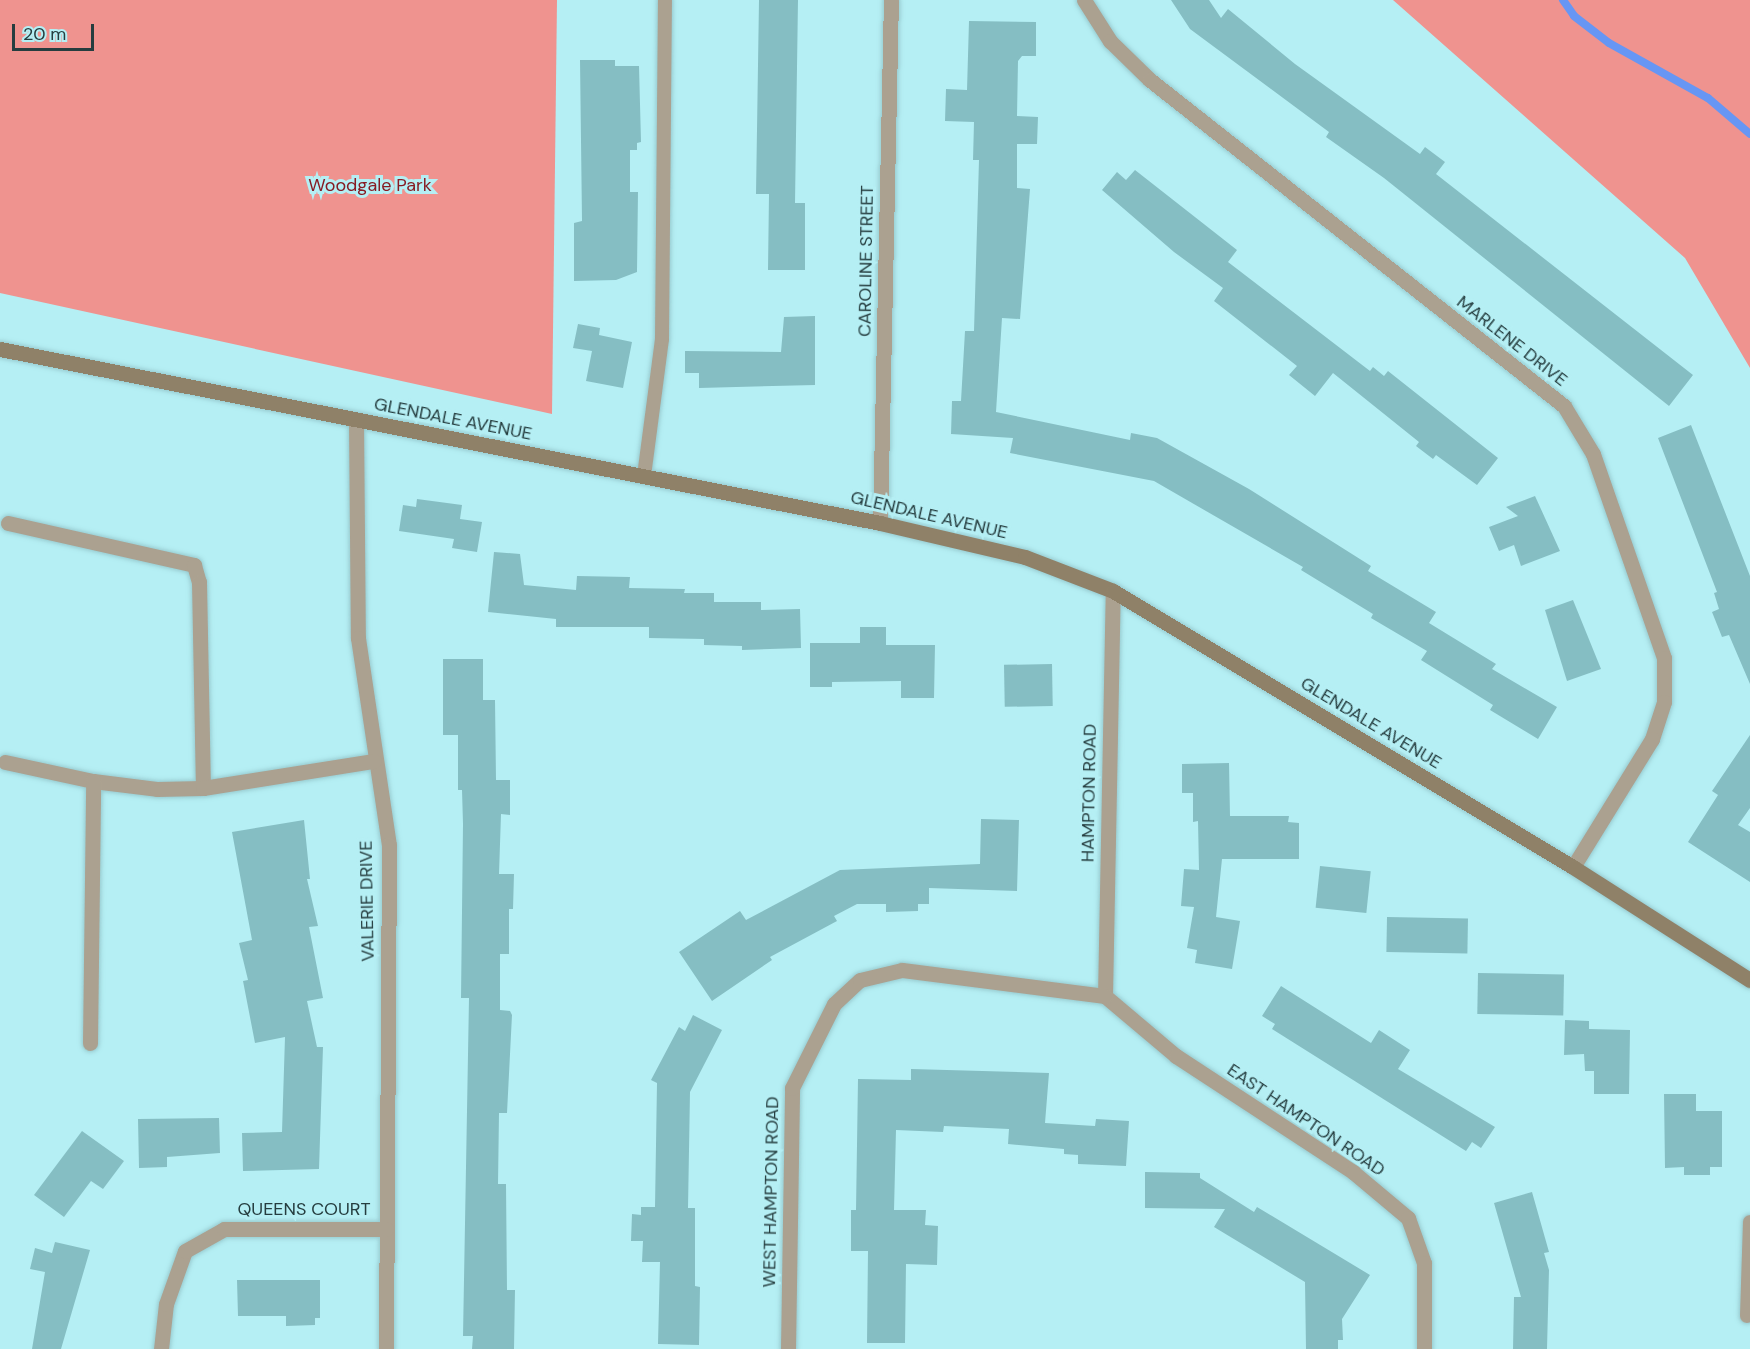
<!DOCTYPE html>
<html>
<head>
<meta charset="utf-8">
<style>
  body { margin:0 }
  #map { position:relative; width:1750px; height:1349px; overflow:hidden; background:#b5eff4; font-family:"DM Sans",sans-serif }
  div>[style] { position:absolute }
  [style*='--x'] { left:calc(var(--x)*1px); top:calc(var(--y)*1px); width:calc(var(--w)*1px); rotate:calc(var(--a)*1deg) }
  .green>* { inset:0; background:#ef938f }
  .stream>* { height:8px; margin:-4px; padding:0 4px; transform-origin:4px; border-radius:4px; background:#6796f4 }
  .building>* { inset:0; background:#85bec3; transform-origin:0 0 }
  .roads { filter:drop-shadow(0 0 2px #98cbd0) drop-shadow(0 0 2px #98cbd0) }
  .service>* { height:14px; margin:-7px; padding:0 7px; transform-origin:7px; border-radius:7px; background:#aba190 }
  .minor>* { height:15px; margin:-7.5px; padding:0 7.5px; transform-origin:7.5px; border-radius:7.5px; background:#aba190 }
  .secondary>* { height:15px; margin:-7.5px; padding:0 7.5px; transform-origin:7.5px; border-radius:7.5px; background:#8f8168 }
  span { translate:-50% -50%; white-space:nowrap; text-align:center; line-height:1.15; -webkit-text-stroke:6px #b5eff4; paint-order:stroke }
  .park-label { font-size:18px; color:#871b23 }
  .street-label { font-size:18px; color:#253d3f }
  .scale { position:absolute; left:12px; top:24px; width:82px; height:27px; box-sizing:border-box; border:3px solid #253d3f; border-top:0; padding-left:8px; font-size:18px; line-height:21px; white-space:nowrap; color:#253d3f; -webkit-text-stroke:4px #b5eff4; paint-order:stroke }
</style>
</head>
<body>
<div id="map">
  <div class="green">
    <div style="clip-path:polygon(0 0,557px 0,552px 414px,0 293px)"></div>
    <div style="clip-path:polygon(1393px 0,1750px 0,1750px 368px,1685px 258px)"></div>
  </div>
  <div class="stream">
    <div style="--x:1563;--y:0;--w:19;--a:55"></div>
    <div style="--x:1574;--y:16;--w:44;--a:37.6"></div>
    <div style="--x:1609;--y:43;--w:113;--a:29.1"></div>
    <div style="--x:1708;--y:98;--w:55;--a:40.6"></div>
  </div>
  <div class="building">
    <div style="clip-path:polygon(759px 0,798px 0,795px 203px,805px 203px,805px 270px,768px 270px,769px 194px,756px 194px)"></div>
    <div style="clip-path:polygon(1171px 0,1209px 0,1221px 18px,1228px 9px,1295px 64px,1420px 154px,1425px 147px,1445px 162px,1436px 174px,1693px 375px,1669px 406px,1384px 178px,1326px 137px,1329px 132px,1190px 29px)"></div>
    <div style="clip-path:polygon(969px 21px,1036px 22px,1036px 56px,1022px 56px,1018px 61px,1017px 116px,1038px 117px,1037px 144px,1017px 144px,1017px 188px,1030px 189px,1020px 319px,1002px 318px,996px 412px,1130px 440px,1131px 433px,1157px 438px,1249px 489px,1371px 566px,1368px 571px,1436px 612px,1429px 623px,1496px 664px,1492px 669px,1557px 707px,1538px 739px,1490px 710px,1493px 705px,1421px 660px,1427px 651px,1371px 618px,1373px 614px,1301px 570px,1303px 567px,1154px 481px,1010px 453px,1013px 438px,951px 434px,952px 401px,961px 401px,965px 331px,974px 331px,979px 160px,973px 160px,974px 122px,945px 121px,946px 89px,967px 90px)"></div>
    <div style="clip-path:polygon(580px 60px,615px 60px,615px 66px,639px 66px,641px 142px,637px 143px,637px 150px,630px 150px,630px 192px,638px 192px,637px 272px,616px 280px,574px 281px,574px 223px,582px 221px)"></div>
    <div style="clip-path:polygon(1135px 170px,1237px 250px,1228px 262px,1370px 371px,1373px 367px,1384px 376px,1388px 371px,1498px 458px,1477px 485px,1436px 455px,1433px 459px,1416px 446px,1419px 442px,1333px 373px,1315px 396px,1289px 375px,1297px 366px,1214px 301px,1223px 288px,1174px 252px,1102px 190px,1117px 172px,1126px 180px)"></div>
    <div style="clip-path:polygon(815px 316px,815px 385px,699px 388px,699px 373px,685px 373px,685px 351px,781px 352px,784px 317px)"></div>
    <div style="clip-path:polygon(578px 324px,600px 328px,599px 335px,632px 342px,623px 388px,586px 381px,592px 351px,573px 348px)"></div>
    <div style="clip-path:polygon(1691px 425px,1750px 576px,1750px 684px,1729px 635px,1722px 637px,1712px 612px,1719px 609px,1714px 593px,1717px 592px,1658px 438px)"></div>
    <div style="clip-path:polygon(1535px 496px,1560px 551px,1521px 566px,1514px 545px,1499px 551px,1489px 527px,1518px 516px,1506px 507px)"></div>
    <div style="clip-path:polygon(417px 499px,462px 505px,460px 519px,482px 522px,477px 552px,452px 548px,454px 539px,399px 531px,403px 505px,416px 507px)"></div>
    <div style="clip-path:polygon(494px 552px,520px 554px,524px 585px,576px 590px,577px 576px,630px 577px,629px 588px,685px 589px,684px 593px,714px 593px,714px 602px,761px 602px,761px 610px,800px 609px,801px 648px,742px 650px,742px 646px,704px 645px,704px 639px,649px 638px,649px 627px,556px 627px,556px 619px,488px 612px)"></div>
    <div style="clip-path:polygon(1573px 600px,1601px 669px,1567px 681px,1545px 610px)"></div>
    <div style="clip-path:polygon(860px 627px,886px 627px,886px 645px,935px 645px,934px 698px,901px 698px,901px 681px,832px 682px,832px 687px,810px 687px,810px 643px,860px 643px)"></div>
    <div style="clip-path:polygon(443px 659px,483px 659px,483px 700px,495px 700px,496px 780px,510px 780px,510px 815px,501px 814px,499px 874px,514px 874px,513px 909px,509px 909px,509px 954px,500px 954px,500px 1010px,510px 1011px,512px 1015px,507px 1113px,499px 1113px,498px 1184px,506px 1184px,507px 1290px,515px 1290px,514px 1349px,472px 1349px,473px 1336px,463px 1336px,469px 998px,461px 998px,463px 824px,462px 790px,458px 790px,458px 735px,443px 735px)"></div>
    <div style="left:1052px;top:664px;width:42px;height:48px;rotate:89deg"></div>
    <div style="clip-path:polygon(1750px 735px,1750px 808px,1738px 825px,1750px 832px,1750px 882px,1688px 842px,1718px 795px,1712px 791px)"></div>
    <div style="clip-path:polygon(1229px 763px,1230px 816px,1289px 816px,1288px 822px,1299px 823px,1299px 859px,1222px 859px,1216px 917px,1240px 921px,1232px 969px,1195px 963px,1197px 950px,1187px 948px,1194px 907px,1181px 906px,1184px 869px,1199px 870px,1198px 821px,1193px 822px,1193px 793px,1182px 793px,1182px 764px)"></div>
    <div style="clip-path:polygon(981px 819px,1019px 820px,1017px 891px,929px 888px,929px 904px,918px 904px,918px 911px,886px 912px,886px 904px,857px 904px,834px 916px,837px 921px,770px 957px,772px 960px,712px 1001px,679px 952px,740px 911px,746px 920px,840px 870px,980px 864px)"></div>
    <div style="clip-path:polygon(304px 820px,310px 879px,307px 879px,318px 926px,309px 927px,323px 998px,307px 1001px,317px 1047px,323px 1047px,319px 1169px,243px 1171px,242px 1133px,282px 1132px,285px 1037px,255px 1043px,243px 981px,248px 980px,239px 943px,252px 940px,232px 832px)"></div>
    <div style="left:1320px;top:866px;width:51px;height:42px;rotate:6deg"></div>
    <div style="left:1387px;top:917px;width:81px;height:35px;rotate:1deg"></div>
    <div style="left:1478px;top:973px;width:86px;height:41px;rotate:1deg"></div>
    <div style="clip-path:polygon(1281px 986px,1371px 1043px,1379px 1030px,1410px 1050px,1398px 1069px,1495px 1127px,1481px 1148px,1472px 1142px,1466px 1151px,1272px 1029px,1275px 1024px,1262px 1016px)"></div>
    <div style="clip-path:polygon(693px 1015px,722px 1030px,690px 1092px,688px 1208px,695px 1208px,695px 1286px,700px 1287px,699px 1345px,658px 1344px,660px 1262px,642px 1262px,643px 1241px,631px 1241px,632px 1214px,641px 1215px,641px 1207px,655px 1207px,657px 1083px,651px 1080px,679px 1027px,685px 1031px)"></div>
    <div style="clip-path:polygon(1565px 1020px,1589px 1021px,1589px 1029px,1630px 1030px,1629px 1094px,1594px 1094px,1594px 1071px,1585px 1071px,1584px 1054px,1564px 1055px)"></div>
    <div style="clip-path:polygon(911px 1069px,1049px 1073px,1045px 1123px,1095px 1126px,1096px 1119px,1129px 1121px,1126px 1166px,1078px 1164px,1078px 1155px,1064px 1154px,1064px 1149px,1008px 1144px,1009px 1129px,944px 1126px,943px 1132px,896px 1130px,894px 1210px,926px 1210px,925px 1225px,938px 1226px,937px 1265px,906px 1264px,905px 1343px,867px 1343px,868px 1251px,851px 1251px,851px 1210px,856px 1210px,858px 1079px,911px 1080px)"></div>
    <div style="clip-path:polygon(1664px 1094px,1696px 1094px,1696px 1111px,1722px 1111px,1722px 1167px,1710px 1167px,1710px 1175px,1684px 1175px,1684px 1167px,1665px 1168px)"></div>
    <div style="clip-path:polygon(219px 1118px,220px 1153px,167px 1157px,167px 1167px,139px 1168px,138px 1119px)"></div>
    <div style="clip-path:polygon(82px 1131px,124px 1161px,103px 1189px,91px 1181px,64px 1217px,34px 1195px)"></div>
    <div style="clip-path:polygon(1145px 1172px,1200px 1173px,1200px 1178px,1254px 1212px,1257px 1207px,1370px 1275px,1342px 1319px,1343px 1340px,1338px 1340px,1338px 1349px,1306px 1349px,1305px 1282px,1214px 1227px,1225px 1209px,1145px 1208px)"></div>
    <div style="clip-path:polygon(1532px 1192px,1549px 1252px,1544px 1253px,1549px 1270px,1547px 1349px,1513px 1349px,1514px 1297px,1521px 1297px,1494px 1203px)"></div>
    <div style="clip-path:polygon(55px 1242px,90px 1250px,61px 1349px,32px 1349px,45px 1272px,30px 1269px,35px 1248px,52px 1253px)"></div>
    <div style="clip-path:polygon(237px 1280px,320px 1280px,320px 1318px,315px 1318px,315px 1325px,286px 1326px,286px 1316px,238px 1316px)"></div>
  </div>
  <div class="roads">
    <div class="service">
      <div style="--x:644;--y:476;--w:138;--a:-82.5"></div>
      <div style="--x:662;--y:339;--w:339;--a:-89.5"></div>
      <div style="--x:1747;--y:1316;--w:94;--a:-88.2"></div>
    </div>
    <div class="minor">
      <div style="--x:1084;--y:0;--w:49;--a:57.6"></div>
      <div style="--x:1110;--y:41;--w:56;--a:44.3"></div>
      <div style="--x:1150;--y:80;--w:527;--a:38.22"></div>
      <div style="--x:1564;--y:406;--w:56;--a:58.9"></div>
      <div style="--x:1593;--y:454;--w:216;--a:70.8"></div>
      <div style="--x:1664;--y:658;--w:44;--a:90"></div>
      <div style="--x:1664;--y:702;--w:39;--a:108"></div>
      <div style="--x:1652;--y:739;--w:150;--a:121.7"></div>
      <div style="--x:356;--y:420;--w:218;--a:89.5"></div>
      <div style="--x:358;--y:638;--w:209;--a:81.5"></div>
      <div style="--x:389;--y:845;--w:504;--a:90.34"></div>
      <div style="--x:8;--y:523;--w:191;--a:12.7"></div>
      <div style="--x:194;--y:565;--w:18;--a:74"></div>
      <div style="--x:199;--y:582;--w:206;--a:88.9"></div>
      <div style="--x:880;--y:523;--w:523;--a:-88.8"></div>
      <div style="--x:5;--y:762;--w:90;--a:12.2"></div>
      <div style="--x:93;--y:781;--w:64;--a:7.1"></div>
      <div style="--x:157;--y:789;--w:46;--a:-1.2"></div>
      <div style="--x:203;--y:788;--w:173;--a:-9"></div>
      <div style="--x:1105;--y:996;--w:93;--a:40.2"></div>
      <div style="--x:1176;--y:1056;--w:212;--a:33.2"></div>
      <div style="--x:1353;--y:1172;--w:72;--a:39.9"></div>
      <div style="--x:1408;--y:1218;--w:48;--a:70.4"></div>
      <div style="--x:1424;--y:1263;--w:86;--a:90"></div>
      <div style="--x:1105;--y:996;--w:405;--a:-88.9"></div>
      <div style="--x:90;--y:1043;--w:262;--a:-89.3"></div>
      <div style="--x:161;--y:1349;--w:45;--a:-83.7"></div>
      <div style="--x:166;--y:1304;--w:56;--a:-70.3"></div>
      <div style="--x:185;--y:1251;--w:45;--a:-29.4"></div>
      <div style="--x:224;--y:1229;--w:162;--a:0"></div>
      <div style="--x:788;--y:1349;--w:261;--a:-89.1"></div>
      <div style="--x:792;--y:1088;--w:94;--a:-63.4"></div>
      <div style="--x:834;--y:1004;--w:35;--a:-43"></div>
      <div style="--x:860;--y:980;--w:43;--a:-13.4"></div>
      <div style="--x:902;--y:970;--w:205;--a:7.3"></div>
    </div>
    <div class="secondary">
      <div style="--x:0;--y:349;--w:897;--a:11.18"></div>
      <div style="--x:880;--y:523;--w:149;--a:13.2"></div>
      <div style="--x:1025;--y:557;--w:94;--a:21.1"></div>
      <div style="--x:1113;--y:591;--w:536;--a:30.96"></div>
      <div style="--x:1573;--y:867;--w:210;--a:32.6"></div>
    </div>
  </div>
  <div class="park-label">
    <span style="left:370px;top:185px">Woodgale Park</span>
  </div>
  <div class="street-label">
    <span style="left:866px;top:261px;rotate:-89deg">CAROLINE STREET</span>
    <span style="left:1512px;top:341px;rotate:38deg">MARLENE DRIVE</span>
    <span style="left:453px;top:419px;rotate:11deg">GLENDALE AVENUE</span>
    <span style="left:929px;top:515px;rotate:13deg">GLENDALE AVENUE</span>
    <span style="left:1371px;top:723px;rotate:31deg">GLENDALE AVENUE</span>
    <span style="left:1089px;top:793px;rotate:-89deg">HAMPTON ROAD</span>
    <span style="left:367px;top:901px;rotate:-91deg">VALERIE DRIVE</span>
    <span style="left:1306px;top:1120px;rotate:34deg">EAST HAMPTON ROAD</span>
    <span style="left:771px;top:1192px;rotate:-89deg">WEST HAMPTON ROAD</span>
    <span style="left:304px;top:1209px">QUEENS COURT</span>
  </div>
  <div class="scale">20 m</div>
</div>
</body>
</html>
